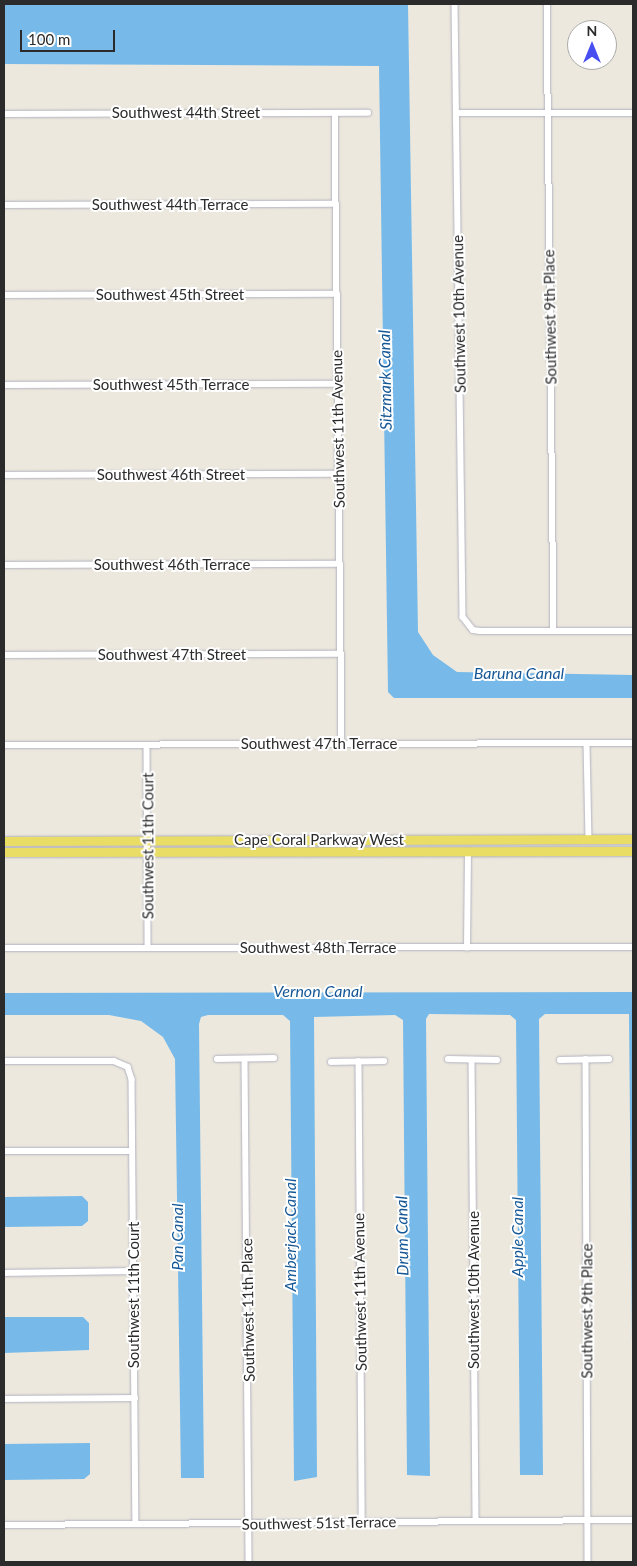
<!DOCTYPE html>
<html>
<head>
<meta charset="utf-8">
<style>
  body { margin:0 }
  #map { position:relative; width:637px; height:1566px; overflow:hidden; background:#ece8de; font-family:Lato,sans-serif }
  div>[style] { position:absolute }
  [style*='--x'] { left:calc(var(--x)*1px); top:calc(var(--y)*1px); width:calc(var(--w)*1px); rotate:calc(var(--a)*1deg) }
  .water>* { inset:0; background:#77bae9 }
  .roads { filter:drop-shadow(0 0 1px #b2b2be) drop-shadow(0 0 1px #b2b2be) }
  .street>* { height:5.5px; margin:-2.75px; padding:0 2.75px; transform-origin:2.75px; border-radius:2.75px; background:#fff }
  .primary>* { height:9px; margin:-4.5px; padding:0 4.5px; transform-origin:4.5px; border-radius:4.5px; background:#eadd66 }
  span { translate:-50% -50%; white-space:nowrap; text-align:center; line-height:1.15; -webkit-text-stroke:4px #fff; paint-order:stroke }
  .street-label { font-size:15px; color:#2b2b2b }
  .water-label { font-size:16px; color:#155796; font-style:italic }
  .frame { position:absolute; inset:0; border:5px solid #2b2b2b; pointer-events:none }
  .north { position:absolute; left:567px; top:20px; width:50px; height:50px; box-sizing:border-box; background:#fff; border:1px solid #aaa; border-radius:50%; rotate:0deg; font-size:14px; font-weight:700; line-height:20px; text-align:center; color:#2b2b2b }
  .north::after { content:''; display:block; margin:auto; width:18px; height:22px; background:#474ff1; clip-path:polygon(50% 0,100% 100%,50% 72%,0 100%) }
  .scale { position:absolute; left:20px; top:30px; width:95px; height:22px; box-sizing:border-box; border:2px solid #2b2b2b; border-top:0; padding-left:6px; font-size:15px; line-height:18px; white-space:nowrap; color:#2b2b2b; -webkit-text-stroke:4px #fff; paint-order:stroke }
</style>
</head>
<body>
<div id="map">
  <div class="water">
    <div style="clip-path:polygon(4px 4px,408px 4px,418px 632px,433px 655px,457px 672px,633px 675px,633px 698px,394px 698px,388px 692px,379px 66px,4px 64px)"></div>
    <div style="clip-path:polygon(633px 992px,633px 1457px,629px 1014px,545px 1014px,539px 1019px,543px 1475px,520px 1475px,516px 1020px,510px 1015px,429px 1014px,426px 1019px,430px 1476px,407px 1475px,403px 1020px,395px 1015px,314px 1017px,317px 1477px,294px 1481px,290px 1021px,283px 1015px,208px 1015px,201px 1017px,199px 1024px,204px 1478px,181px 1478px,175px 1059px,163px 1037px,141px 1021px,109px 1015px,4px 1015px,4px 993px)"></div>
    <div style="clip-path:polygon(82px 1196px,88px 1202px,88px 1221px,82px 1226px,4px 1227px,4px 1197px)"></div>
    <div style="clip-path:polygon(4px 1317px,83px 1317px,89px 1323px,89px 1350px,4px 1353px)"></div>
    <div style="clip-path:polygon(90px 1443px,90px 1474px,84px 1479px,4px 1480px,4px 1444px)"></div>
  </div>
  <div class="roads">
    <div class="street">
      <div style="--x:455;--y:4;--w:613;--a:89.25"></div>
      <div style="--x:463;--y:617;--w:16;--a:52"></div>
      <div style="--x:473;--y:630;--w:7;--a:8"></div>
      <div style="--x:480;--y:631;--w:153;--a:0"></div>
      <div style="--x:547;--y:4;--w:627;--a:89.36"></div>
      <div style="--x:456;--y:113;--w:177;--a:0"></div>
      <div style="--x:4;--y:114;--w:364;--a:-0.2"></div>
      <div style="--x:335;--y:114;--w:630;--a:89.36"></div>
      <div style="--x:4;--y:205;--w:332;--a:-0.2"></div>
      <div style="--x:4;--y:295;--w:333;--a:-0.2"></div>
      <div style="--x:4;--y:385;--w:334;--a:-0.2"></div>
      <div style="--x:4;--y:475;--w:335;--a:-0.2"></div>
      <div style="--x:4;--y:565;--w:336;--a:-0.2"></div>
      <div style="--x:4;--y:655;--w:337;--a:-0.2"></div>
      <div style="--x:587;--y:744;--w:96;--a:88.8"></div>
      <div style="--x:4;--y:745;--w:629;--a:-0.18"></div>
      <div style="--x:147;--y:745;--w:203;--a:89.7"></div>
      <div style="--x:4;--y:948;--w:629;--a:-0.09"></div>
      <div style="--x:467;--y:948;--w:96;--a:-89.4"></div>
      <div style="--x:217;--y:1059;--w:57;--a:-1"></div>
      <div style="--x:245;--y:1059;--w:503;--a:89.54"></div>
      <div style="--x:448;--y:1059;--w:49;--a:1.2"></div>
      <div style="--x:586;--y:1059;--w:503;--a:89.77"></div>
      <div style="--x:472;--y:1060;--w:461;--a:89.5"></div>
      <div style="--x:560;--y:1060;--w:49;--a:-1.2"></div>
      <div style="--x:4;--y:1061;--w:110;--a:0"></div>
      <div style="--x:114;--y:1061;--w:15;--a:23"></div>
      <div style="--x:128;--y:1067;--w:13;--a:72"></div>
      <div style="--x:132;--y:1079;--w:445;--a:89.5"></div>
      <div style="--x:359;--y:1061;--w:461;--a:89.6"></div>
      <div style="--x:331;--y:1062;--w:53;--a:-1.1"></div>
      <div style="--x:4;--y:1151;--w:128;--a:0"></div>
      <div style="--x:4;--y:1273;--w:129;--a:-0.9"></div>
      <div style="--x:4;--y:1399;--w:131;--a:-0.4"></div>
      <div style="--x:4;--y:1525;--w:629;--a:-0.46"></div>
    </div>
    <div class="primary">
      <div style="--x:4;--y:841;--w:629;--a:-0.18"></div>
      <div style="--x:4;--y:852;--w:629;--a:-0.09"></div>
    </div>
  </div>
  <div class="street-label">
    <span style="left:186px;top:113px">Southwest 44th Street</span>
    <span style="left:170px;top:205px">Southwest 44th Terrace</span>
    <span style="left:170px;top:295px">Southwest 45th Street</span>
    <span style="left:459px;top:314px;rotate:-91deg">Southwest 10th Avenue</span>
    <span style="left:550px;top:317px;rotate:-91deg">Southwest 9th Place</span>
    <span style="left:171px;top:385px">Southwest 45th Terrace</span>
    <span style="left:338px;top:429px;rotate:-91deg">Southwest 11th Avenue</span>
    <span style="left:171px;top:475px">Southwest 46th Street</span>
    <span style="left:172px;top:565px">Southwest 46th Terrace</span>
    <span style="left:172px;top:655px">Southwest 47th Street</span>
    <span style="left:319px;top:744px">Southwest 47th Terrace</span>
    <span style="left:319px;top:840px">Cape Coral Parkway West</span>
    <span style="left:148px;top:846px;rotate:-90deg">Southwest 11th Court</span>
    <span style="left:318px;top:948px">Southwest 48th Terrace</span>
    <span style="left:474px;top:1290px;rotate:-90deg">Southwest 10th Avenue</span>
    <span style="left:360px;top:1292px;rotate:-91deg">Southwest 11th Avenue</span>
    <span style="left:134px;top:1295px;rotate:-90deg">Southwest 11th Court</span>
    <span style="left:248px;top:1310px;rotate:-91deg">Southwest 11th Place</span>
    <span style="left:587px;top:1311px;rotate:-90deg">Southwest 9th Place</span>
    <span style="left:319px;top:1523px;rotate:-1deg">Southwest 51st Terrace</span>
  </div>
  <div class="water-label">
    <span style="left:385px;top:380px;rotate:-91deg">Sitzmark Canal</span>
    <span style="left:519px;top:673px">Baruna Canal</span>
    <span style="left:318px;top:991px">Vernon Canal</span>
    <span style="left:290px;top:1235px;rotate:-90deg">Amberjack Canal</span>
    <span style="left:402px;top:1236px;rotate:-91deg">Drum Canal</span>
    <span style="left:177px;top:1237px;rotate:-90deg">Pan Canal</span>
    <span style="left:517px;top:1237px;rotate:-90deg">Apple Canal</span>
  </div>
  <div class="frame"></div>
  <div class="north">N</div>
  <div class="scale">100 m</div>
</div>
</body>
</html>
